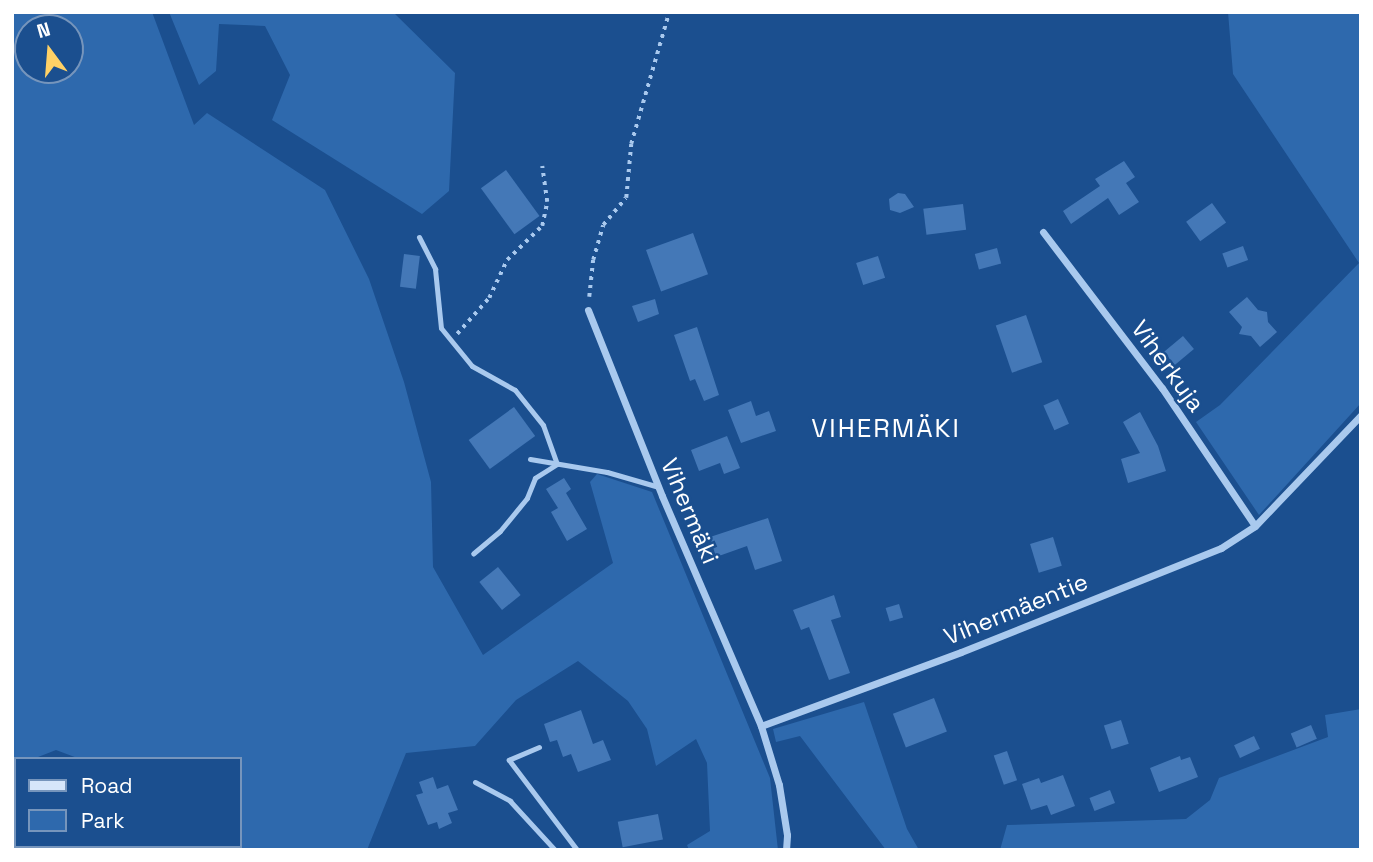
<!DOCTYPE html>
<html>
<head>
<meta charset="utf-8">
<style>
  body { margin:0 }
  #map { position:relative; width:1373px; height:862px; overflow:hidden; background:#1b4f8f; font-family:"Space Grotesk",sans-serif }
  div>[style] { position:absolute }
  [style*='--x'] { left:calc(var(--x)*1px); top:calc(var(--y)*1px); width:calc(var(--w)*1px); rotate:calc(var(--a)*1deg) }
  .green>* { inset:0; background:#2e69ad }
  .building>* { inset:0; background:#4478b7; transform-origin:0 0 }
  .path>* { height:3.5px; margin-top:-1.75px; transform-origin:0; background:repeating-linear-gradient(90deg,#a9c9ee 0 3.5px,transparent 0 8.5px) }
  .lane>* { height:5px; margin:-2.5px; padding:0 2.5px; transform-origin:2.5px; border-radius:2.5px; background:#a9c9ee }
  .street>* { height:7px; margin:-3.5px; padding:0 3.5px; transform-origin:3.5px; border-radius:3.5px; background:#a9c9ee }
  .secondary>* { height:14px; margin:-7px; padding:0 7px; transform-origin:7px; border-radius:7px; background:#d6e6fa }
  span { translate:-50% -50%; white-space:nowrap; text-align:center; line-height:1.15; -webkit-text-stroke:5px #1b4f8f; paint-order:stroke }
  .street-label { font-size:24px; color:#fff }
  .neighbourhood-label { font-size:26px; color:#fff; letter-spacing:2px }
  .frame { position:absolute; inset:0; border:14px solid #fff; pointer-events:none }
  .legend { position:absolute; left:14px; top:757px; width:228px; height:91px; box-sizing:border-box; background:#1b4f8f; border:2px solid #7695bc; margin:0; padding:9px 12px; list-style:none; font-size:21px; color:#fff }
  .legend li { display:flex; align-items:center; gap:14px; height:35px }
  .legend b { width:35px; border:2px solid #7695bc }
  .north { position:absolute; left:14px; top:14px; width:70px; height:70px; box-sizing:border-box; background:#1b4f8f; border:2px solid #7695bc; border-radius:50%; rotate:344deg; font-size:19px; font-weight:700; line-height:28px; text-align:center; color:#fff }
  .north::after { content:''; display:block; margin:auto; width:24px; height:32px; background:#ffd166; clip-path:polygon(50% 0,100% 100%,50% 72%,0 100%) }
</style>
</head>
<body>
<div id="map">
  <div class="green">
    <div style="clip-path:polygon(evenodd,12px 12px,152px 12px,194px 125px,207px 113px,325px 190px,369px 279px,404px 382px,431px 482px,433px 567px,483px 655px,613px 563px,590px 482px,597px 474px,652px 492px,770px 778px,778px 850px,689px 850px,687px 845px,710px 831px,707px 763px,696px 739px,656px 766px,647px 729px,628px 701px,578px 661px,516px 700px,475px 746px,406px 753px,367px 850px,162px 850px,156px 846px,240px 846px,240px 759px,80px 759px,56px 750px,33px 759px,16px 759px,16px 765px,12px 766px,12px 12px,70px 28px,70px 70px,28px 70px,28px 28px,70px 28px)"></div>
    <div style="clip-path:polygon(169px 12px,393px 12px,455px 73px,449px 191px,422px 214px,272px 120px,290px 75px,265px 26px,219px 24px,216px 71px,199px 85px)"></div>
    <div style="clip-path:polygon(1228px 12px,1361px 12px,1361px 403px,1259px 515px,1196px 422px,1220px 405px,1359px 263px,1233px 74px)"></div>
    <div style="clip-path:polygon(864px 702px,907px 829px,919px 850px,886px 850px,800px 736px,776px 742px,773px 729px)"></div>
    <div style="clip-path:polygon(1361px 709px,1361px 850px,1000px 850px,1007px 825px,1186px 819px,1210px 800px,1219px 778px,1328px 737px,1325px 715px)"></div>
    <div style="clip-path:polygon(12px 812px,16px 813px,16px 846px,86px 846px,92px 850px,12px 850px)"></div>
  </div>
  <div class="building">
    <div style="clip-path:polygon(1124px 161px,1135px 177px,1126px 183px,1139px 202px,1119px 215px,1108px 198px,1071px 224px,1063px 211px,1100px 186px,1095px 179px)"></div>
    <div style="left:506px;top:170px;width:57px;height:31px;rotate:54deg"></div>
    <div style="clip-path:polygon(898px 193px,905px 194px,914px 207px,900px 213px,890px 210px,889px 199px)"></div>
    <div style="left:1212px;top:203px;width:24px;height:32px;rotate:54deg"></div>
    <div style="left:963px;top:204px;width:26px;height:40px;rotate:83deg"></div>
    <div style="left:693px;top:233px;width:44px;height:50px;rotate:70deg"></div>
    <div style="left:1243px;top:246px;width:15px;height:22px;rotate:70deg"></div>
    <div style="left:997px;top:248px;width:16px;height:23px;rotate:75deg"></div>
    <div style="left:404px;top:254px;width:16px;height:33px;rotate:7deg"></div>
    <div style="left:878px;top:256px;width:23px;height:23px;rotate:72deg"></div>
    <div style="clip-path:polygon(1247px 297px,1258px 310px,1267px 312px,1268px 322px,1277px 332px,1260px 347px,1251px 336px,1239px 334px,1242px 327px,1229px 312px)"></div>
    <div style="clip-path:polygon(655px 299px,659px 314px,638px 322px,632px 306px)"></div>
    <div style="left:1026px;top:315px;width:50px;height:32px;rotate:71deg"></div>
    <div style="clip-path:polygon(697px 327px,719px 395px,704px 401px,695px 379px,690px 381px,674px 335px)"></div>
    <div style="left:1183px;top:336px;width:17px;height:25px;rotate:50deg"></div>
    <div style="left:1058px;top:399px;width:27px;height:16px;rotate:66deg"></div>
    <div style="clip-path:polygon(751px 401px,756px 416px,769px 411px,776px 431px,741px 443px,728px 410px)"></div>
    <div style="left:514px;top:407px;width:36px;height:56px;rotate:54deg"></div>
    <div style="clip-path:polygon(1140px 412px,1158px 446px,1166px 471px,1128px 483px,1121px 459px,1140px 453px,1123px 422px)"></div>
    <div style="clip-path:polygon(727px 436px,740px 468px,724px 474px,720px 463px,699px 471px,691px 450px)"></div>
    <div style="clip-path:polygon(564px 478px,571px 489px,566px 493px,587px 529px,567px 541px,551px 512px,558px 508px,546px 489px)"></div>
    <div style="clip-path:polygon(768px 518px,782px 561px,755px 570px,747px 546px,716px 557px,710px 537px)"></div>
    <div style="left:1053px;top:537px;width:30px;height:24px;rotate:73deg"></div>
    <div style="left:498px;top:567px;width:36px;height:24px;rotate:51deg"></div>
    <div style="clip-path:polygon(834px 595px,841px 617px,831px 620px,850px 673px,829px 680px,809px 627px,801px 630px,793px 610px)"></div>
    <div style="left:899px;top:604px;width:14px;height:14px;rotate:73deg"></div>
    <div style="left:934px;top:698px;width:36px;height:44px;rotate:69deg"></div>
    <div style="clip-path:polygon(581px 710px,593px 744px,603px 740px,611px 760px,578px 772px,571px 754px,563px 757px,557px 740px,550px 742px,544px 724px)"></div>
    <div style="left:1121px;top:720px;width:25px;height:18px;rotate:72deg"></div>
    <div style="left:1311px;top:725px;width:15px;height:22px;rotate:67deg"></div>
    <div style="left:1254px;top:736px;width:14px;height:22px;rotate:65deg"></div>
    <div style="left:1007px;top:751px;width:31px;height:14px;rotate:71deg"></div>
    <div style="clip-path:polygon(1180px 756px,1181px 760px,1190px 757px,1198px 777px,1159px 792px,1150px 768px)"></div>
    <div style="clip-path:polygon(1063px 775px,1075px 806px,1051px 815px,1047px 805px,1031px 810px,1022px 784px,1039px 778px,1041px 783px)"></div>
    <div style="clip-path:polygon(433px 777px,437px 789px,448px 785px,458px 810px,448px 813px,452px 823px,439px 829px,437px 822px,428px 825px,416px 795px,423px 793px,419px 782px)"></div>
    <div style="left:1110px;top:790px;width:14px;height:22px;rotate:69deg"></div>
    <div style="left:658px;top:814px;width:26px;height:41px;rotate:79deg"></div>
  </div>
  <div class="path">
    <div style="--x:589;--y:297;--w:37;--a:-84"></div>
    <div style="--x:593;--y:260;--w:36;--a:-74"></div>
    <div style="--x:603;--y:225;--w:35;--a:-50"></div>
    <div style="--x:626;--y:198;--w:54;--a:-84.7"></div>
    <div style="--x:631;--y:144;--w:137;--a:-73.9"></div>
    <div style="--x:457;--y:334;--w:48;--a:-48.4"></div>
    <div style="--x:489;--y:298;--w:42;--a:-64.7"></div>
    <div style="--x:507;--y:260;--w:49;--a:-44.2"></div>
    <div style="--x:542;--y:226;--w:25;--a:-78"></div>
    <div style="--x:547;--y:202;--w:36;--a:-98"></div>
  </div>
  <div class="lane">
    <div style="--x:419;--y:237;--w:36;--a:63"></div>
    <div style="--x:435;--y:269;--w:59;--a:84.2"></div>
    <div style="--x:441;--y:328;--w:49;--a:50.8"></div>
    <div style="--x:472;--y:366;--w:49;--a:29.2"></div>
    <div style="--x:515;--y:390;--w:45;--a:51.3"></div>
    <div style="--x:543;--y:425;--w:41;--a:70.3"></div>
    <div style="--x:557;--y:464;--w:26;--a:148"></div>
    <div style="--x:535;--y:478;--w:22;--a:112"></div>
    <div style="--x:527;--y:498;--w:43;--a:129.3"></div>
    <div style="--x:500;--y:531;--w:35;--a:140"></div>
    <div style="--x:530;--y:459;--w:78;--a:9.6"></div>
    <div style="--x:607;--y:472;--w:54;--a:16.1"></div>
    <div style="--x:539;--y:747;--w:33;--a:157"></div>
    <div style="--x:509;--y:760;--w:113;--a:52.9"></div>
    <div style="--x:475;--y:782;--w:40;--a:28"></div>
    <div style="--x:510;--y:801;--w:67;--a:47.4"></div>
  </div>
  <div class="street">
    <div style="--x:1043;--y:232;--w:196;--a:52.7"></div>
    <div style="--x:1162;--y:388;--w:166;--a:56"></div>
    <div style="--x:588;--y:310;--w:200;--a:68.3"></div>
    <div style="--x:662;--y:496;--w:250;--a:66.7"></div>
    <div style="--x:786;--y:850;--w:15;--a:-86"></div>
    <div style="--x:787;--y:835;--w:51;--a:-99.1"></div>
    <div style="--x:779;--y:785;--w:62;--a:-107"></div>
    <div style="--x:761;--y:726;--w:213;--a:-20.3"></div>
    <div style="--x:961;--y:652;--w:280;--a:-21.8"></div>
    <div style="--x:1221;--y:548;--w:40;--a:-32.9"></div>
    <div style="--x:1255;--y:526;--w:153;--a:-46.3"></div>
  </div>
  <div class="secondary">
    <div style="--x:12;--y:802;--w:4;--a:14"></div>
    <div style="--x:111;--y:846;--w:8;--a:30"></div>
  </div>
  <div class="street-label">
    <span style="left:1168px;top:366px;rotate:54deg">Viherkuja</span>
    <span style="left:690px;top:511px;rotate:67deg">Vihermäki</span>
    <span style="left:1016px;top:609px;rotate:-22deg">Vihermäentie</span>
  </div>
  <div class="neighbourhood-label">
    <span style="left:886px;top:429px">VIHERMÄKI</span>
  </div>
  <div class="frame"></div>
  <ul class="legend">
  <li><b style="height:9px;background:#d6e6fa"></b>Road</li>
  <li><b style="height:19px;background:#2e69ad"></b>Park</li>
  </ul>
  <div class="north">N</div>
</div>
</body>
</html>
